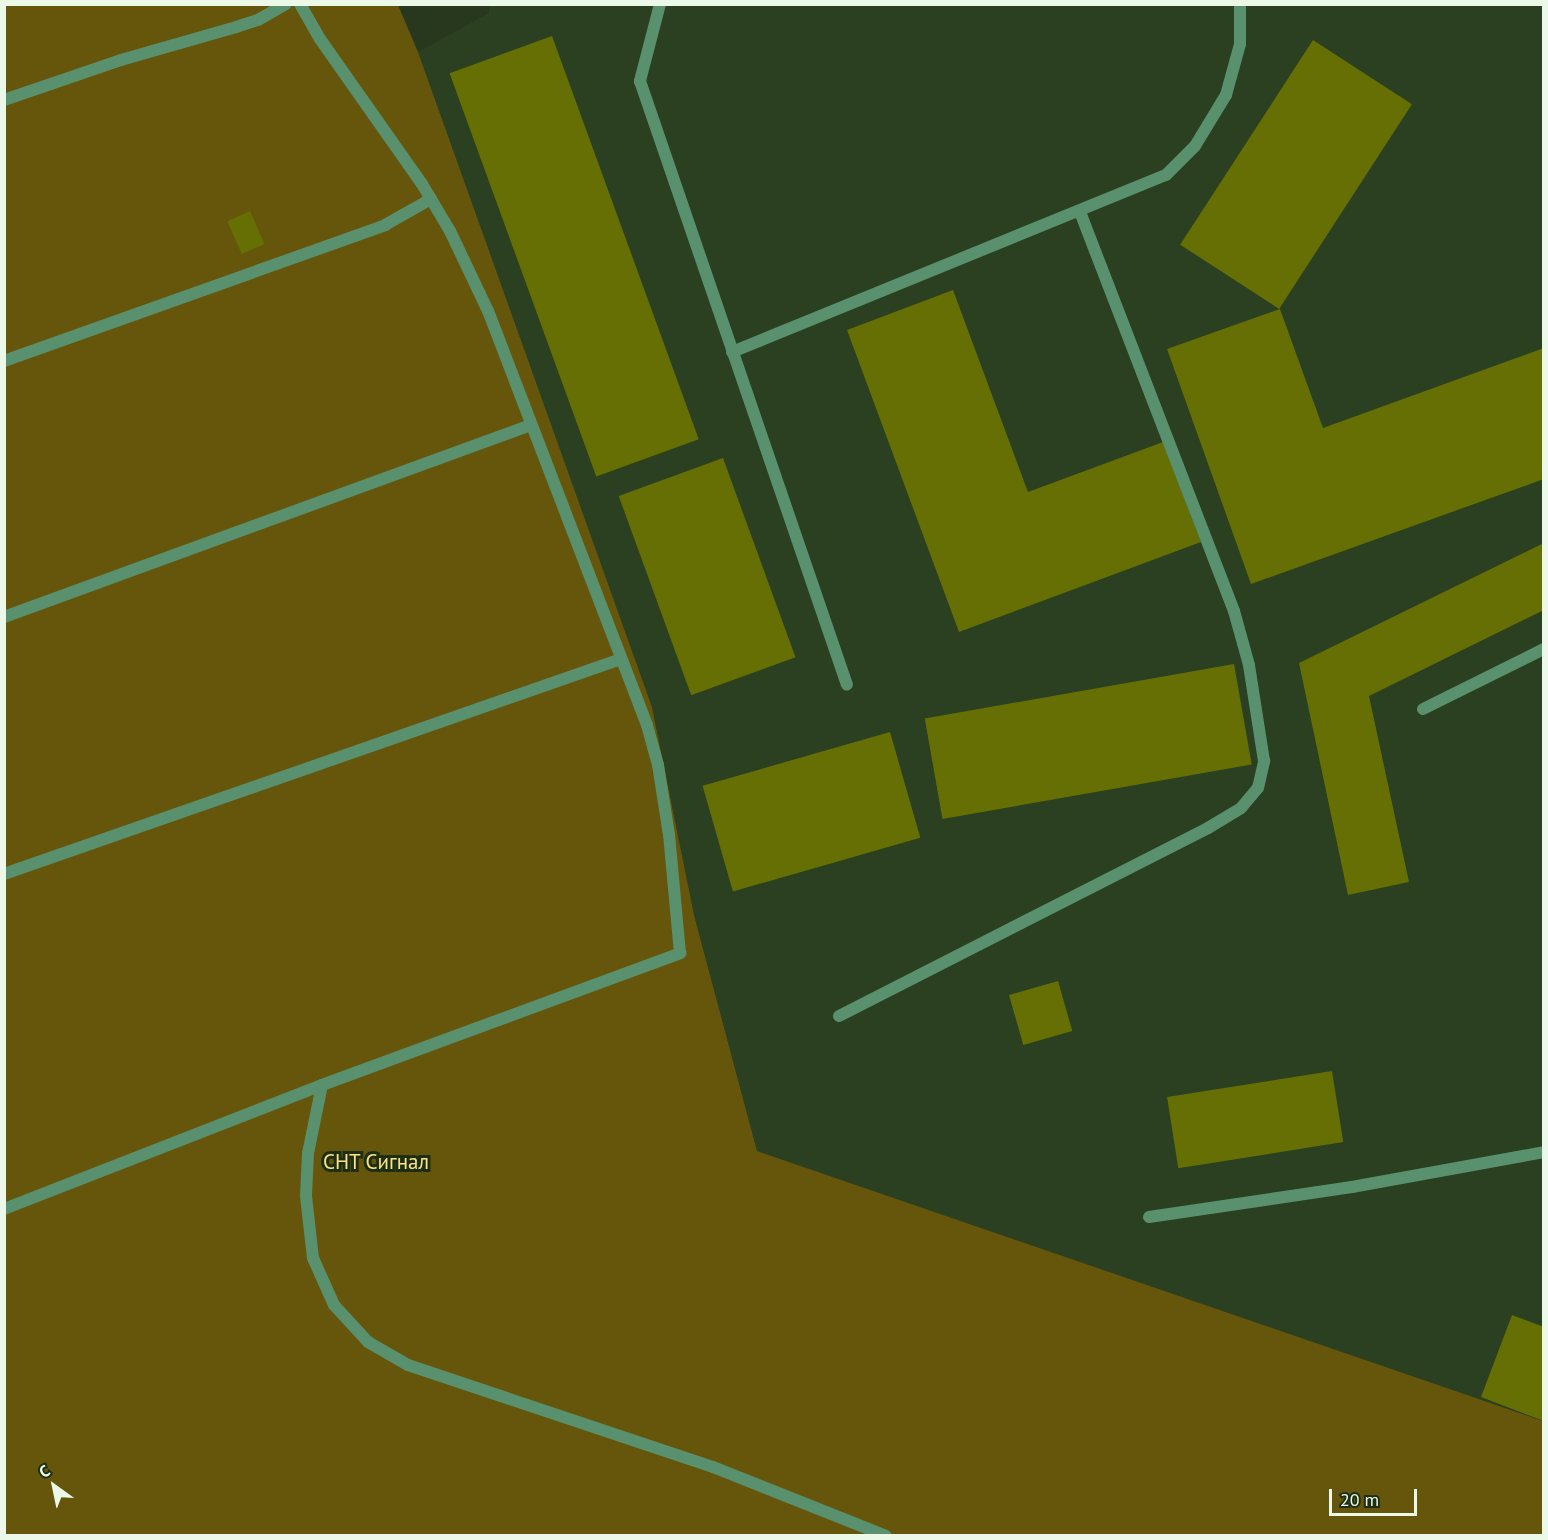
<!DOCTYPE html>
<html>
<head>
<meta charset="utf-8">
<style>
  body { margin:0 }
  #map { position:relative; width:1548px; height:1540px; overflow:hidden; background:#27381e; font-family:"PT Sans",sans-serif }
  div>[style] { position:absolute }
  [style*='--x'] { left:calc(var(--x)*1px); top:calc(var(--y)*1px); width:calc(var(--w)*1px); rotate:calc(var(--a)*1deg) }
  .built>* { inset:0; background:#2a4020 }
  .green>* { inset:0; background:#65560b }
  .building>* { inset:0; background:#656f03; transform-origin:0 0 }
  .lane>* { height:12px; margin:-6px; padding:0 6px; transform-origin:6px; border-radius:6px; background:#59906e }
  span { translate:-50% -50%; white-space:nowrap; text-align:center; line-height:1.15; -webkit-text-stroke:6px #1d2e14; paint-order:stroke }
  .park-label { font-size:21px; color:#fae385 }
  .frame { position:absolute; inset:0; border:6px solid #edf9e8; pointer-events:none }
  .north { position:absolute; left:24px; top:1456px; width:60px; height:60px; -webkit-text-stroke:4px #1d2e14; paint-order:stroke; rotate:327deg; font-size:16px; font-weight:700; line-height:24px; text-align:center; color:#edf9e8 }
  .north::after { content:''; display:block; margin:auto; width:21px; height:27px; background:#edf9e8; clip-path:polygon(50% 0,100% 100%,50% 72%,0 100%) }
  .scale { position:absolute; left:1329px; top:1489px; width:88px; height:27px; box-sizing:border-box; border:3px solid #edf9e8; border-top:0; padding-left:8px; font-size:18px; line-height:21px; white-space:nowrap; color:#edf9e8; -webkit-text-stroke:4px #1d2e14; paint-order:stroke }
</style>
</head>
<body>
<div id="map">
  <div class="built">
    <div style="clip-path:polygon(489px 4px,1543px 5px,1543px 1421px,757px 1151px,694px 915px,652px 707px,418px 52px,489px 13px)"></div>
  </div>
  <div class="green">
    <div style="clip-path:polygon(5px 5px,398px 5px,418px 52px,652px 707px,694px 915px,757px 1151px,1543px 1421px,1543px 1535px,5px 1536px)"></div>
  </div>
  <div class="building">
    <div style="left:552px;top:36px;width:429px;height:109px;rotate:70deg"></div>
    <div style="left:1313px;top:40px;width:118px;height:244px;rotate:33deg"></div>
    <div style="left:250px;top:211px;width:36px;height:25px;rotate:66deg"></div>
    <div style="clip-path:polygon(953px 290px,1028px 492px,1163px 442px,1201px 542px,959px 632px,847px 330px)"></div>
    <div style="clip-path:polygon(1280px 309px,1323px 428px,1544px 348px,1544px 479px,1251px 584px,1167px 349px)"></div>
    <div style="left:723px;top:458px;width:212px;height:111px;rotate:70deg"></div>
    <div style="clip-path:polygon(1544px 543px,1544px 610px,1369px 696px,1409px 882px,1348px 895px,1299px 663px)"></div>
    <div style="left:1234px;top:664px;width:102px;height:314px;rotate:80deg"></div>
    <div style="left:890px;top:732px;width:110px;height:195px;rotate:74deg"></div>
    <div style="left:1058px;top:981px;width:52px;height:51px;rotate:74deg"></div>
    <div style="left:1332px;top:1071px;width:72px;height:167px;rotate:81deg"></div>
    <div style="clip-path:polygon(1512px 1315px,1544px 1327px,1544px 1421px,1481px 1397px)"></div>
  </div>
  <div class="lane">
    <div style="--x:660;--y:4;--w:80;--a:104.6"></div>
    <div style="--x:640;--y:81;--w:638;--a:71.08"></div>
    <div style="--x:4;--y:100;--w:124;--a:-18.9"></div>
    <div style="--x:121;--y:60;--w:120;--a:-16"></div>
    <div style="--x:236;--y:27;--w:23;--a:-18"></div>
    <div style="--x:258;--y:20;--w:32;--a:-30"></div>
    <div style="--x:732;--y:352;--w:469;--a:-22.2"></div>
    <div style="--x:1166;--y:175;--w:41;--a:-45"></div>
    <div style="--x:1195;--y:146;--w:60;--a:-58.7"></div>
    <div style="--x:1226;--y:95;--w:53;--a:-74.6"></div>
    <div style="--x:1240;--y:44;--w:40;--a:-90"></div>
    <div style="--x:4;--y:361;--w:405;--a:-19.6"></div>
    <div style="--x:385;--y:225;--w:53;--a:-29.5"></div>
    <div style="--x:4;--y:617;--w:561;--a:-20.02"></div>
    <div style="--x:1423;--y:709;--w:135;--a:-26.4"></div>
    <div style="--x:4;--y:874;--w:653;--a:-19.21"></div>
    <div style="--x:839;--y:1016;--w:414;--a:-27"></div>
    <div style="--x:1208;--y:828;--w:39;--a:-31"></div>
    <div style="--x:1241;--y:808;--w:26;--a:-50"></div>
    <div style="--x:1258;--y:788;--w:28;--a:-77"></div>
    <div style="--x:1264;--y:761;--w:97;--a:-98.9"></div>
    <div style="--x:1249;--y:665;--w:56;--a:-105.5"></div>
    <div style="--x:1234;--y:611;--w:428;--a:-111.1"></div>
    <div style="--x:322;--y:1085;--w:69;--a:101.6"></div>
    <div style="--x:308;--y:1153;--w:43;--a:92.7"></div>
    <div style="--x:306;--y:1196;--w:62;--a:83.6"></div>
    <div style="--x:313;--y:1258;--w:51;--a:65.9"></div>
    <div style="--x:334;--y:1305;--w:50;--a:47.4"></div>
    <div style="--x:368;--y:1342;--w:46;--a:29.9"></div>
    <div style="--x:408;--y:1365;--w:322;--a:18.5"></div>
    <div style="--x:713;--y:1467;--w:186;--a:21.7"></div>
    <div style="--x:4;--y:1209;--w:341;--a:-21.3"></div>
    <div style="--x:322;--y:1085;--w:382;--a:-20.2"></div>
    <div style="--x:680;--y:953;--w:119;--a:-95.3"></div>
    <div style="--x:669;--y:835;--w:71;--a:-98.9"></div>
    <div style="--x:658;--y:765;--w:41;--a:-105.4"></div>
    <div style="--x:647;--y:725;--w:443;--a:-111"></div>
    <div style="--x:488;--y:311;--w:89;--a:-115.4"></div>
    <div style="--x:450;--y:231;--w:55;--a:-120.8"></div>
    <div style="--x:422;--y:184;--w:177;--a:-125.1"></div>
    <div style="--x:320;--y:39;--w:40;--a:-119.7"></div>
    <div style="--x:1149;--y:1217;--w:205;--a:-8.4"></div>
    <div style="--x:1352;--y:1187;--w:195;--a:-10.3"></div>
  </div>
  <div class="park-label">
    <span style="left:376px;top:1162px">СНТ Сигнал</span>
  </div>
  <div class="frame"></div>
  <div class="north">С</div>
  <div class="scale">20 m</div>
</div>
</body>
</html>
